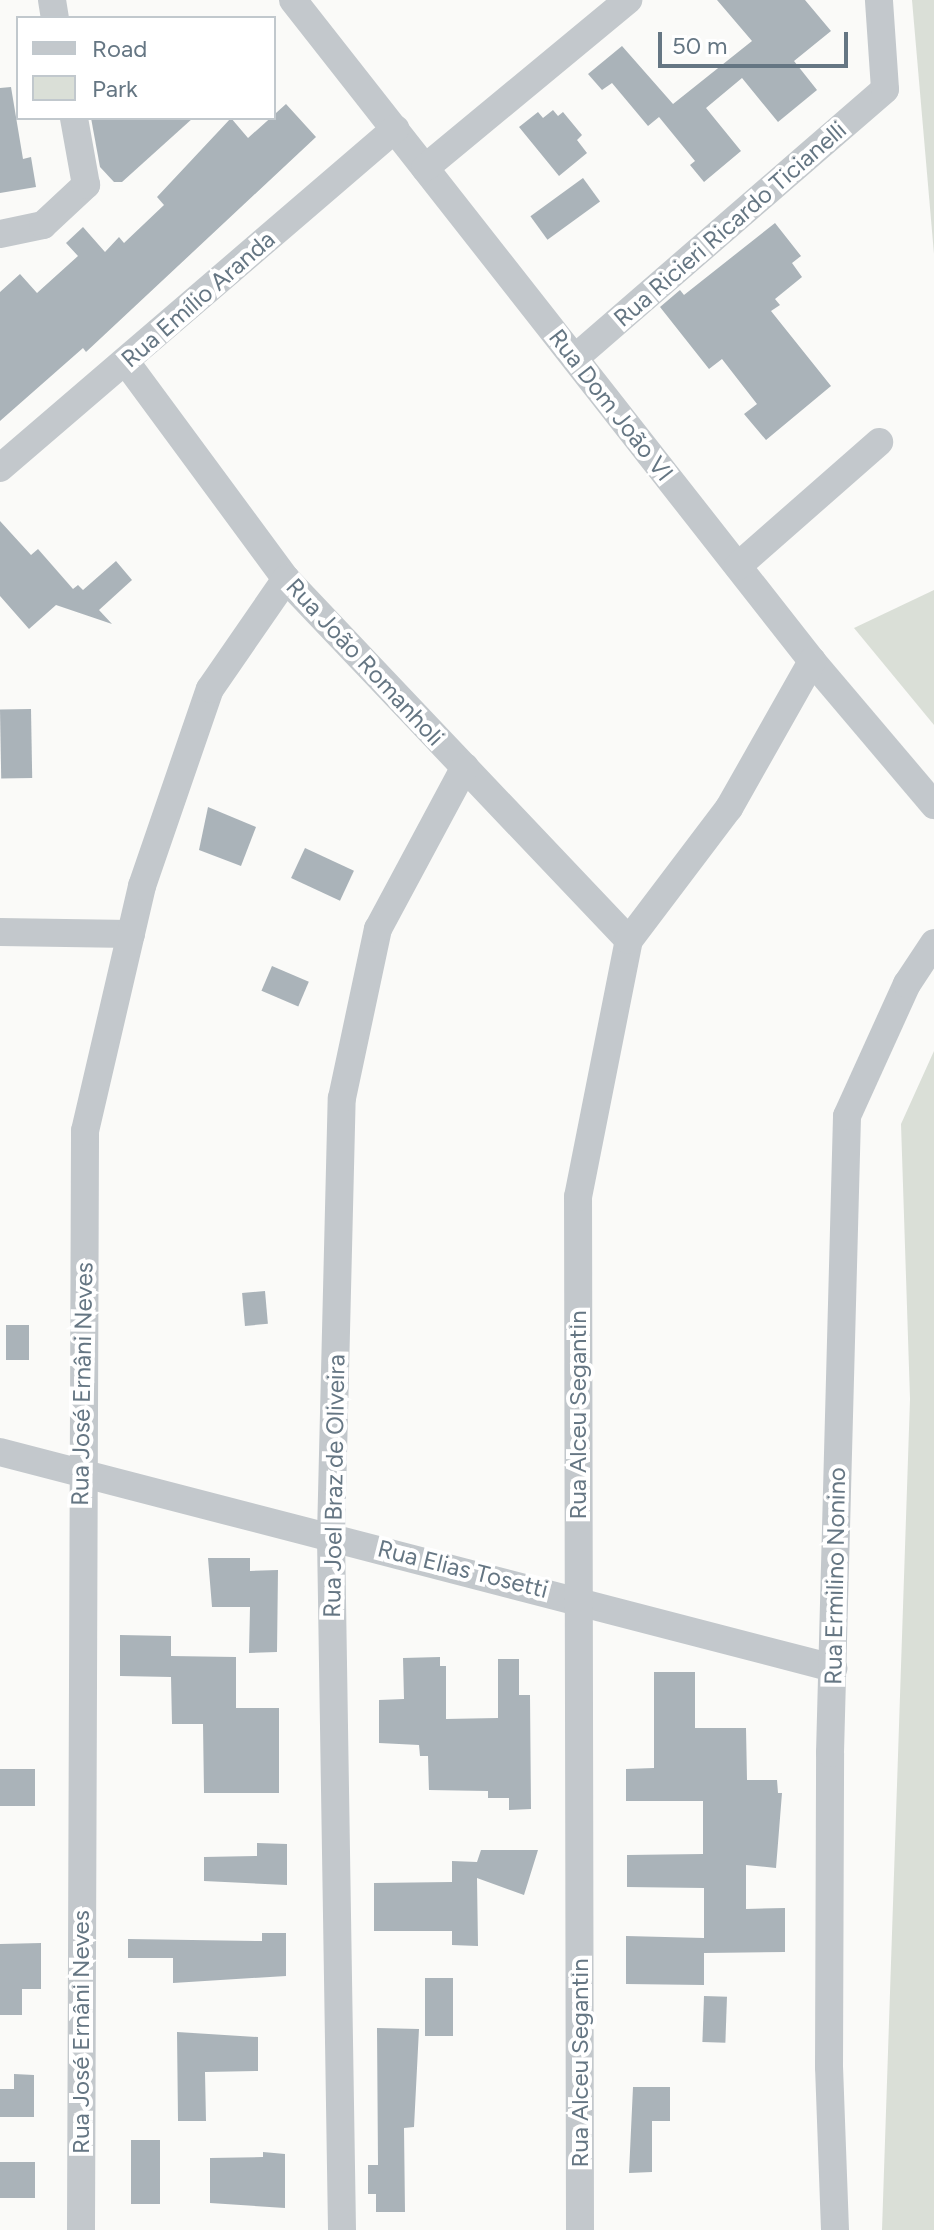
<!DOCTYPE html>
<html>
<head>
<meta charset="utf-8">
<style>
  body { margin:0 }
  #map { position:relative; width:934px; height:2230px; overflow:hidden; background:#fafaf8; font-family:Figtree,sans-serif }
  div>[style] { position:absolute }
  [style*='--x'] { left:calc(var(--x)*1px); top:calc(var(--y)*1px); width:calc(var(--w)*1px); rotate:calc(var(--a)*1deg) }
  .green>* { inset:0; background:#dadfd7 }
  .building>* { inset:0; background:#aab3b9; transform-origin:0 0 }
  .minor>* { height:28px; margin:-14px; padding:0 14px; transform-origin:14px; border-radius:14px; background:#c3c8cc }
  span { translate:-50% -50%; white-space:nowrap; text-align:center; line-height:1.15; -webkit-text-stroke:8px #fff; paint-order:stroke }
  .street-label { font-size:24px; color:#657683 }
  .legend { position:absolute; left:16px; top:16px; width:260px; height:104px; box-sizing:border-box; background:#fff; border:2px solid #c1c8cd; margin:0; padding:10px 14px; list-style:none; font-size:24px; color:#657683 }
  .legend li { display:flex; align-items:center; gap:16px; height:40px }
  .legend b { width:40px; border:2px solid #c1c8cd }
  .scale { position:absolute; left:658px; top:32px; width:190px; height:36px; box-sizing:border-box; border:4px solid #657683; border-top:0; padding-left:10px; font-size:24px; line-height:28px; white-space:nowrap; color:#657683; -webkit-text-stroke:6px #fff; paint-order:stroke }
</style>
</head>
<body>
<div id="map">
  <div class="green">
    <div style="clip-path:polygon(912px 0,934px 0,934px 254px)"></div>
    <div style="clip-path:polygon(934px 590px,934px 725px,854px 628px)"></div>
    <div style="clip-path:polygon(934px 1051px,934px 2230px,882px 2230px,910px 1399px,901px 1124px)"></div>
  </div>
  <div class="building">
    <div style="clip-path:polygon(717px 0,805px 0,831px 31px,794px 61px,817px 90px,778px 122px,742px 78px,706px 108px,741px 151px,704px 182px,690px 165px,695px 161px,659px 117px,648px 126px,612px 83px,602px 90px,588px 74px,622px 46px,673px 104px,752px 41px)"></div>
    <div style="clip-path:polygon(11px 87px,23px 159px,31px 157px,36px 187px,0 193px,0 88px)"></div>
    <div style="clip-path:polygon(286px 104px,316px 137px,86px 352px,83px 348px,0 421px,0 292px,20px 274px,37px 293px,78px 256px,66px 243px,83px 227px,105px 252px,119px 237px,124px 243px,164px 205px,157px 197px,231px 118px,248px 138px)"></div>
    <div style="clip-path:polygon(553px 110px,558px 116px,563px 112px,582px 135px,577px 140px,587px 153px,559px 176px,519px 127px,538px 112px,543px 118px)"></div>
    <div style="clip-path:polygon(91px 118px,193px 118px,122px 182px,114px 182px,100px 167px)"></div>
    <div style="left:583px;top:178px;width:29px;height:65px;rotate:54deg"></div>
    <div style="clip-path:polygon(775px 223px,801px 256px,792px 263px,802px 277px,775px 299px,780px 305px,771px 311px,831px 386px,766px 440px,744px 414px,757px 404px,722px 359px,709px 369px,660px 307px,680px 290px,684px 295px)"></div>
    <div style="clip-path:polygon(0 521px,31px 555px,38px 549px,73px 589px,78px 585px,83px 590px,116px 561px,132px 580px,99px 610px,112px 624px,56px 605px,29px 629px,0 596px)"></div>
    <div style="left:31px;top:709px;width:69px;height:31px;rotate:89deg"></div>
    <div style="clip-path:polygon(208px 807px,256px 827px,241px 866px,199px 850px)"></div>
    <div style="left:305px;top:848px;width:54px;height:33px;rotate:25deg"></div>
    <div style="left:272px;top:966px;width:40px;height:27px;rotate:23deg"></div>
    <div style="left:265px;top:1291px;width:33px;height:23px;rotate:85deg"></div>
    <div style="left:6px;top:1325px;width:23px;height:35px"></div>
    <div style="clip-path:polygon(208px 1558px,250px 1558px,250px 1571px,278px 1570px,277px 1652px,249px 1653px,250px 1607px,212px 1607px)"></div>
    <div style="clip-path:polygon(120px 1635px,171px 1636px,171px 1656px,236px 1657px,236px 1708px,279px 1708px,279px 1793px,204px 1793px,203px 1724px,172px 1724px,171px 1677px,120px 1676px)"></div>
    <div style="clip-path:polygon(440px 1657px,440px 1666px,446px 1666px,446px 1719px,498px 1718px,498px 1659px,519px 1659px,519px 1695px,530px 1695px,531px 1809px,509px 1810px,509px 1798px,488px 1798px,488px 1791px,429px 1790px,428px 1756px,420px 1756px,419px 1745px,379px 1743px,379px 1700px,404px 1699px,403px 1658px)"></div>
    <div style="clip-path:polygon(654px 1672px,695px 1672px,695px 1728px,746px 1728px,747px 1780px,777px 1780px,778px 1793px,782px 1793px,776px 1868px,746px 1865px,746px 1909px,785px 1908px,785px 1952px,704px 1953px,704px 1985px,626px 1984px,626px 1936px,704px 1938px,704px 1888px,627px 1887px,627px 1855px,703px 1854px,703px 1801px,626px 1801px,626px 1769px,654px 1768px)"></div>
    <div style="left:0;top:1769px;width:35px;height:37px"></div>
    <div style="clip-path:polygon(257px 1843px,287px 1844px,287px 1885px,204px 1881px,204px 1857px,257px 1856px)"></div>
    <div style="clip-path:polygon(481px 1850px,538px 1850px,524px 1895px,477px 1878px,478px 1946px,452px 1945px,452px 1931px,374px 1931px,374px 1883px,452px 1882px,452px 1861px,477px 1862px)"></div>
    <div style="clip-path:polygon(262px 1933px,286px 1933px,286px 1976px,173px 1983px,173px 1958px,128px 1958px,128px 1939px,262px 1941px)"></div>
    <div style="clip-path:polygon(41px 1943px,41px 1989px,22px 1989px,22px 2015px,0 2015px,0 1944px)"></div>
    <div style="left:425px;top:1978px;width:28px;height:58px"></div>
    <div style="left:704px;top:1996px;width:23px;height:46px;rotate:2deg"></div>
    <div style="clip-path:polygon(377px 2028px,419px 2029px,414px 2127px,404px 2128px,405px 2212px,376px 2212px,376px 2194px,368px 2194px,368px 2165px,378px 2165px)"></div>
    <div style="clip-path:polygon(177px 2032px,258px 2037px,258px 2071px,205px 2072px,206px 2121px,178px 2121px)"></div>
    <div style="clip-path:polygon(14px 2074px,34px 2075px,34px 2117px,0 2117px,0 2089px,14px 2089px)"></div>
    <div style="clip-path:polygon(633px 2087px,670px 2087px,670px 2121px,652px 2121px,652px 2172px,629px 2173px)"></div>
    <div style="left:131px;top:2140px;width:29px;height:64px"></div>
    <div style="clip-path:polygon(263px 2152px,285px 2154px,285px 2208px,210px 2203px,210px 2158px,263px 2157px)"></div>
    <div style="left:0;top:2162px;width:35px;height:36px"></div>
  </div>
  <div class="minor">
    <div style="--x:52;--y:0;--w:18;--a:81"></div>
    <div style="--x:293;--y:0;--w:840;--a:51.86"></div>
    <div style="--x:812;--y:661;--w:189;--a:49.7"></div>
    <div style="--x:425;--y:168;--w:264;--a:-39.6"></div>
    <div style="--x:0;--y:234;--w:44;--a:-11.8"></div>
    <div style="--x:43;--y:225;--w:59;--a:-42.9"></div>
    <div style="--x:86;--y:185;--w:68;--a:-100.2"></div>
    <div style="--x:575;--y:358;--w:410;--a:-40.9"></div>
    <div style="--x:885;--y:89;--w:89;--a:-93.9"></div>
    <div style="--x:126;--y:362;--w:270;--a:53.6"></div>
    <div style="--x:286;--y:579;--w:498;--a:46.5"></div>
    <div style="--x:0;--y:468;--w:521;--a:-40.64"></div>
    <div style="--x:738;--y:566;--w:188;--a:-41.3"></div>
    <div style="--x:0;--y:932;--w:131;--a:0.9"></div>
    <div style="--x:0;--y:1452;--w:861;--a:14.54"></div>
    <div style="--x:81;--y:2230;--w:1099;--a:-89.79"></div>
    <div style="--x:85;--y:1131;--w:252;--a:-76.9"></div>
    <div style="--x:142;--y:886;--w:208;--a:-71"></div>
    <div style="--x:210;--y:689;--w:134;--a:-55.4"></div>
    <div style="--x:342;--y:2230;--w:694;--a:-90.91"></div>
    <div style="--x:331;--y:1536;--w:438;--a:-88.6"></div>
    <div style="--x:342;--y:1098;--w:173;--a:-78"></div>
    <div style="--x:378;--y:929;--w:184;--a:-61.8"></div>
    <div style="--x:580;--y:2230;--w:1033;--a:-90.11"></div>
    <div style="--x:578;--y:1197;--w:262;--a:-78.8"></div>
    <div style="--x:629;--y:940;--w:166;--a:-52.9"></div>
    <div style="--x:729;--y:808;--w:169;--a:-60.5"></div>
    <div style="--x:835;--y:2230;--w:163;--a:-92.1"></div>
    <div style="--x:829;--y:2067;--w:314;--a:-89.8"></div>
    <div style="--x:830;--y:1753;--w:637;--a:-88.47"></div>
    <div style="--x:847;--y:1116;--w:145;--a:-65.6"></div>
    <div style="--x:907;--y:984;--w:49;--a:-56.6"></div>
  </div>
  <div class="street-label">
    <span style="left:730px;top:224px;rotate:-41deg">Rua Ricieri Ricardo Ticianelli</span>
    <span style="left:198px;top:299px;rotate:-41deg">Rua Emílio Aranda</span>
    <span style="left:611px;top:405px;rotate:52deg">Rua Dom João VI</span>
    <span style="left:365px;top:662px;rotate:47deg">Rua João Romanholi</span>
    <span style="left:82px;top:1384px;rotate:-89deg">Rua José Ernâni Neves</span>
    <span style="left:578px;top:1415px;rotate:-90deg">Rua Alceu Segantin</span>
    <span style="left:334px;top:1486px;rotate:-89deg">Rua Joel Braz de Oliveira</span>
    <span style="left:463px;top:1569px;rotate:14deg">Rua Elias Tosetti</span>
    <span style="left:835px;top:1576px;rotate:-89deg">Rua Ermilino Nonino</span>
    <span style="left:81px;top:2032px;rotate:-90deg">Rua José Ernâni Neves</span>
    <span style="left:580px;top:2063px;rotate:-90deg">Rua Alceu Segantin</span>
  </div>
  <ul class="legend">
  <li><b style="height:10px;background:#c3c8cc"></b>Road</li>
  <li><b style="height:22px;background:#dadfd7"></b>Park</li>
  </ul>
  <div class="scale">50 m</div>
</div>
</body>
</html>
